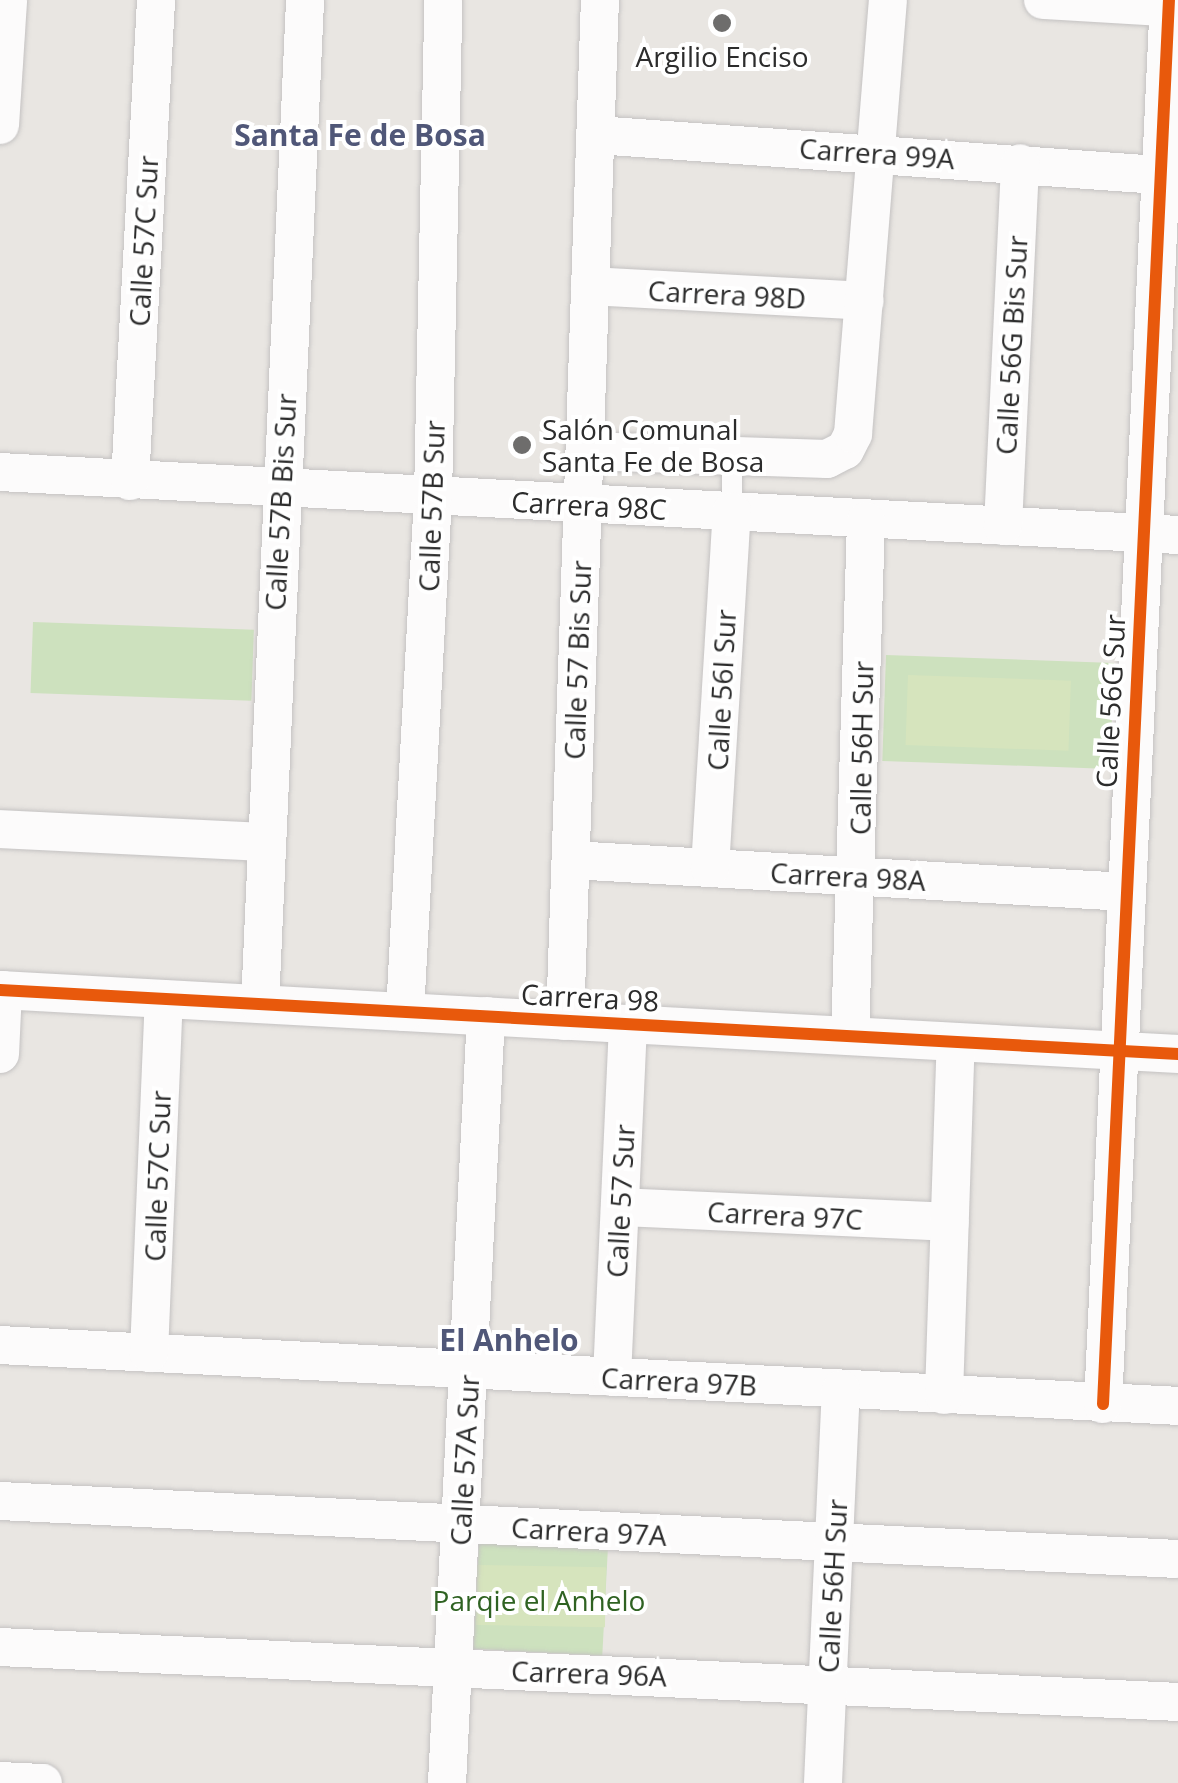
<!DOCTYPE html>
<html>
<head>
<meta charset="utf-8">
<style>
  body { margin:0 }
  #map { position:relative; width:1178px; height:1783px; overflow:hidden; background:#e9e6e2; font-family:"Open Sans",sans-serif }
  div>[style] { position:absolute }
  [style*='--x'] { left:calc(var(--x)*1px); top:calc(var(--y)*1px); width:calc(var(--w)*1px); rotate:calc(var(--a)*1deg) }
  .green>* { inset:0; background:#cde1be; transform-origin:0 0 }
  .pitch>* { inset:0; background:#d6e4bd; transform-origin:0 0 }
  .roads { filter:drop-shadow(0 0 2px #c4c2c2) drop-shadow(0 0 2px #c4c2c2) }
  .service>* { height:20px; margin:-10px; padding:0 10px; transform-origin:10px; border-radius:10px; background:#fcfbfb }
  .minor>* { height:38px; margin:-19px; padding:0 19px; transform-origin:19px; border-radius:19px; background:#fcfbfb }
  .cycleway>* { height:12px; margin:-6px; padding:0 6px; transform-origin:6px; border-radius:6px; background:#e8590c }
  .dots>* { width:28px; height:28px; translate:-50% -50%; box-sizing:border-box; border:5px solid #fff; border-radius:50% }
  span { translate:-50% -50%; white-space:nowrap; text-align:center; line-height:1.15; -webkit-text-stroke:8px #fff; paint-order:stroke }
  .poi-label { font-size:28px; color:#2c2c2c }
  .left { translate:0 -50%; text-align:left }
  .street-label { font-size:28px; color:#2c2c2c }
  .park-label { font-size:28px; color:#2f6222 }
  .neighbourhood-label { font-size:30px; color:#505778; font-weight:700 }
</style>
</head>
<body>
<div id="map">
  <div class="green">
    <div style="left:33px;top:622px;width:221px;height:71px;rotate:2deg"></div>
    <div style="left:886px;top:655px;width:228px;height:106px;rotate:2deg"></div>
    <div style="left:479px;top:1543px;width:129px;height:106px;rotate:3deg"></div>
  </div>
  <div class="pitch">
    <div style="left:908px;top:675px;width:163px;height:70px;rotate:2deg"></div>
    <div style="left:477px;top:1565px;width:129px;height:60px;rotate:1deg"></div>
  </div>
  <div class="roads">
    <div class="service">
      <div style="--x:732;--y:512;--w:56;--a:-90"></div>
    </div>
    <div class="minor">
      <div style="--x:1043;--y:0;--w:135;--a:3.4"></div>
      <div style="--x:0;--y:125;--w:125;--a:-86.3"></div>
      <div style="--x:596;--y:135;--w:563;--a:4.07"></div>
      <div style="--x:590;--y:286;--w:275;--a:3.1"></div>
      <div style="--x:585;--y:451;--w:242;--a:1.9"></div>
      <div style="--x:827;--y:459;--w:20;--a:-27"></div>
      <div style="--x:845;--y:450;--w:18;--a:-63"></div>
      <div style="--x:853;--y:434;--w:435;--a:-85.4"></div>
      <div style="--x:0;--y:472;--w:1180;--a:3.06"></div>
      <div style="--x:130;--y:481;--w:482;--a:-86.9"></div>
      <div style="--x:1003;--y:526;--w:363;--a:-87.3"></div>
      <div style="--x:0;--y:829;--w:266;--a:2.8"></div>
      <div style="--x:571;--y:860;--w:556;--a:3.3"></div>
      <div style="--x:710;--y:868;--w:357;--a:-86.5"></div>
      <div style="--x:0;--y:990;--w:1180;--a:3.11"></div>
      <div style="--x:260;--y:1004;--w:1005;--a:-87.43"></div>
      <div style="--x:405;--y:1012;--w:516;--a:-86.89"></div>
      <div style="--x:433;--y:497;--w:497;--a:-88.8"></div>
      <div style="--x:565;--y:1021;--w:1022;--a:-88.04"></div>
      <div style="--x:850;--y:1036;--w:515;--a:-88.22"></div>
      <div style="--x:0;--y:1054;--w:64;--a:-87.3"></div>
      <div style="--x:620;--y:1207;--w:330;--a:2.6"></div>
      <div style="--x:0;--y:1345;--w:1180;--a:2.96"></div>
      <div style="--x:149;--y:1353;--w:354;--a:-87.6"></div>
      <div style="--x:612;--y:1377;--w:353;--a:-87.4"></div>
      <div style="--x:944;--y:1395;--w:353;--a:-88.1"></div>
      <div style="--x:1103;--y:1404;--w:1406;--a:-87.31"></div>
      <div style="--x:0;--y:1501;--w:1179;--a:2.82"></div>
      <div style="--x:0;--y:1647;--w:1179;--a:2.67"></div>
      <div style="--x:0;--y:1781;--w:43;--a:2.7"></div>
      <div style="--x:447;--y:1783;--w:768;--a:-87.09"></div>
      <div style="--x:823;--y:1783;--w:394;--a:-87.4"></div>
    </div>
  </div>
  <div class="cycleway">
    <div style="--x:0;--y:990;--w:1180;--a:3.11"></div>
    <div style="--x:1103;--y:1404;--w:1406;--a:-87.31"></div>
  </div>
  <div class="dots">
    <div style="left:722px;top:23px;background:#6e6d6c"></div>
    <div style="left:522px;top:445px;background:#6e6d6c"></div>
  </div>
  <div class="poi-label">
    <span style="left:722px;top:56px">Argilio Enciso</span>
    <span class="left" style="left:542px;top:445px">Salón Comunal<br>Santa Fe de Bosa</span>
  </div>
  <div class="street-label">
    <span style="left:877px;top:153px;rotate:4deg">Carrera 99A</span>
    <span style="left:143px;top:241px;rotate:-87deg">Calle 57C Sur</span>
    <span style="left:727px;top:294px;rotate:3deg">Carrera 98D</span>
    <span style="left:1011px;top:345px;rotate:-87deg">Calle 56G Bis Sur</span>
    <span style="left:280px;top:502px;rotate:-87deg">Calle 57B Bis Sur</span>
    <span style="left:589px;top:505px;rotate:3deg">Carrera 98C</span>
    <span style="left:431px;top:506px;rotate:-88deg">Calle 57B Sur</span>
    <span style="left:577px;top:660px;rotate:-88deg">Calle 57 Bis Sur</span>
    <span style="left:721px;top:690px;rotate:-87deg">Calle 56I Sur</span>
    <span style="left:1110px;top:701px;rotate:-87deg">Calle 56G Sur</span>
    <span style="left:861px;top:748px;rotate:-89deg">Calle 56H Sur</span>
    <span style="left:848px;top:876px;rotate:3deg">Carrera 98A</span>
    <span style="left:590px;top:997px;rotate:3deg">Carrera 98</span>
    <span style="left:157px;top:1176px;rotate:-88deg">Calle 57C Sur</span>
    <span style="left:620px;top:1201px;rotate:-87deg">Calle 57 Sur</span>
    <span style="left:785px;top:1215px;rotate:3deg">Carrera 97C</span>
    <span style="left:679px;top:1381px;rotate:3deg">Carrera 97B</span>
    <span style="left:464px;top:1460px;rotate:-87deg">Calle 57A Sur</span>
    <span style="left:589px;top:1531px;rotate:3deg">Carrera 97A</span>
    <span style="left:832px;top:1586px;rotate:-87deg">Calle 56H Sur</span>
    <span style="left:589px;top:1673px;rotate:2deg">Carrera 96A</span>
  </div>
  <div class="park-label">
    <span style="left:539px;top:1600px">Parqie el Anhelo</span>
  </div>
  <div class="neighbourhood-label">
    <span style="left:360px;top:135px">Santa Fe de Bosa</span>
    <span style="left:509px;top:1340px">El Anhelo</span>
  </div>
</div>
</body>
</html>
